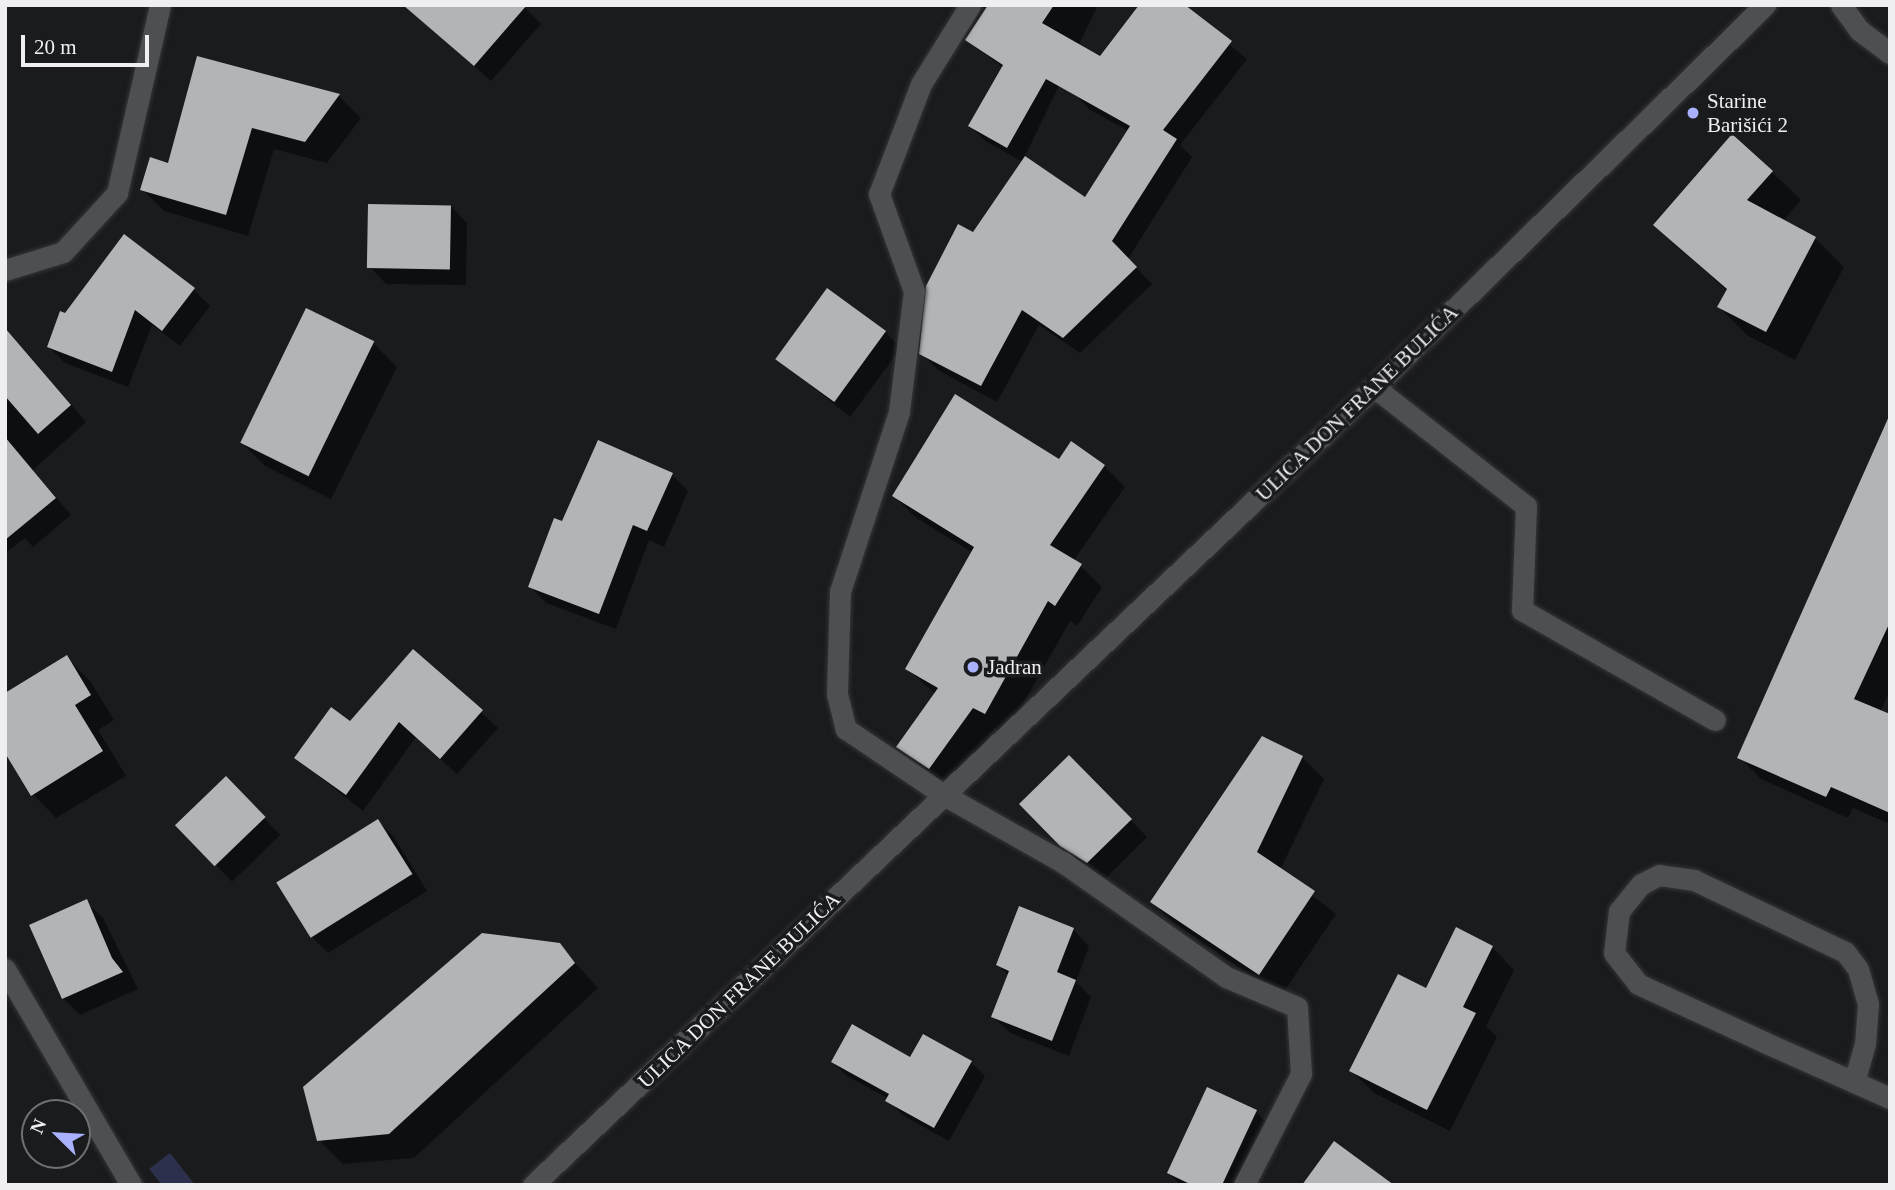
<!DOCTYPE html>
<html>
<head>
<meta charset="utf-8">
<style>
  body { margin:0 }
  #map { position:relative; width:1895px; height:1190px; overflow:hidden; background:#1a1b1d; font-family:Georgia,serif }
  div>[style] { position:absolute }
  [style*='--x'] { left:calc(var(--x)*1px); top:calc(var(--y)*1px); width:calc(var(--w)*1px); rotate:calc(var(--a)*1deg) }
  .green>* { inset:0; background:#2d304c }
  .shadow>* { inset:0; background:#0007; transform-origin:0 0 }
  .building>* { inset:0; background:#b3b4b7; transform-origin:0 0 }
  .roads { filter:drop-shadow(0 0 2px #353537) drop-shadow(0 0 2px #353537) }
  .minor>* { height:21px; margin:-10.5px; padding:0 10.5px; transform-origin:10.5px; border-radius:10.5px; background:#4e4f52 }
  .dots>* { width:19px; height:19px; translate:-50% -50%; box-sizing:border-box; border:4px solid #1a1b1d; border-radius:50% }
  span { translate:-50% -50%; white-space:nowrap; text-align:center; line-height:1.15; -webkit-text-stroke:7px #1a1b1d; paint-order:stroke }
  .poi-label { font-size:21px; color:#efeff1 }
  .left { translate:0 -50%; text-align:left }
  .street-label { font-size:21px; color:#efeff1 }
  .frame { position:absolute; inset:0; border:7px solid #efeff1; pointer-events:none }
  .north { position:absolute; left:21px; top:1099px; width:70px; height:70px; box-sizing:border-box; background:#1a1b1d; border:2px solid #6f7072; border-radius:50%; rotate:294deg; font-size:19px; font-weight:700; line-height:28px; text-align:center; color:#efeff1 }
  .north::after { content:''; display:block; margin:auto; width:24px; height:32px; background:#a9b0fc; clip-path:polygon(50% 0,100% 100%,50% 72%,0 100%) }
  .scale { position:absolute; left:21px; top:35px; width:128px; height:32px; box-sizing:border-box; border:4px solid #efeff1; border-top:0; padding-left:9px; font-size:21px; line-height:24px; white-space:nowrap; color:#efeff1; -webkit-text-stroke:5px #1a1b1d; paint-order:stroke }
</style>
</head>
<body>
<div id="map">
  <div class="green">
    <div style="clip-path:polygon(170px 1153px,195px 1185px,162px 1185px,149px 1169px)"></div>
  </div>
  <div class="shadow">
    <div style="clip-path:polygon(522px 5px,541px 24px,491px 81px,424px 21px)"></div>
    <div style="clip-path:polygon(990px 5px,1098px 5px,1024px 158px,1085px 200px,1129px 131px,1090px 110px,1074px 93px,1182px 5px,1247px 59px,1180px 145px,1192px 157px,1128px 259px,1152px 284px,1080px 353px,1039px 325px,997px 402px,938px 370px,921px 353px,974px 234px,1023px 162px,985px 141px,970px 126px,1003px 68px,968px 40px)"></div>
    <div style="clip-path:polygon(198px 58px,339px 96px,361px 118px,327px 163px,274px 149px,248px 236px,164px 211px,142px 189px,169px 165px)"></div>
    <div style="clip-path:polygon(1772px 172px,1801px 200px,1783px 221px,1815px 238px,1844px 267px,1795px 360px,1748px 336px,1719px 307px,1727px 291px,1655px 225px)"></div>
    <div style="clip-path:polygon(451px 206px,467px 223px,466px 285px,386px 284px,370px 267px)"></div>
    <div style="clip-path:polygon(194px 290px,210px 306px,180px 346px,152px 325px,128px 387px,65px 363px,49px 347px,65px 315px)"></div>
    <div style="clip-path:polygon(5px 328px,86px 422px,33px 470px,71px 515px,33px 547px,25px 538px,5px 553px)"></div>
    <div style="clip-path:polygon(885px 332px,901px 348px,850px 417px,777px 358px)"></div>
    <div style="clip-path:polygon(373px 343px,397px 367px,331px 499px,265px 466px,241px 442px)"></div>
    <div style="clip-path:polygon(1890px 458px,1890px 691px,1878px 716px,1890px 721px,1890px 824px,1853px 808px,1848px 818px,1761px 779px,1739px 757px)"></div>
    <div style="clip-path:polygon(1060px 461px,1104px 466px,1125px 487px,1074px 560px,1102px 587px,1077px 626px,1070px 621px,1006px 734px,995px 728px,951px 789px,899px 747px,936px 694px,907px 669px,973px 553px,915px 517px,894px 496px)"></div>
    <div style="clip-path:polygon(672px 475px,688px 491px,664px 547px,649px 540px,616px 629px,546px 603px,530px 586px,563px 523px)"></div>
    <div style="clip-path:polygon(66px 657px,90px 681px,114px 720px,98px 730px,126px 776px,56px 818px,33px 794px)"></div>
    <div style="clip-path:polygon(481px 712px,498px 728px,457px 774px,416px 737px,363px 811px,296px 758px,350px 723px)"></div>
    <div style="clip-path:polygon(1069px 757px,1147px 837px,1105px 879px,1079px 862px,1022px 804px)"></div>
    <div style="clip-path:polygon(1302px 757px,1324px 779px,1280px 870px,1336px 914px,1281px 996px,1174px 923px,1152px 902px)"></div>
    <div style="left:226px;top:779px;width:78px;height:67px;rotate:46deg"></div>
    <div style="clip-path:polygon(378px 821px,394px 837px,427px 891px,328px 953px,311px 936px,279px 883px)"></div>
    <div style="clip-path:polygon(86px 902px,103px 918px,138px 989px,80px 1015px,63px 998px)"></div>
    <div style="clip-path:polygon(1073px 929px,1089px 946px,1076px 982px,1091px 997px,1069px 1056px,1010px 1033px,993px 1017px,1009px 976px,998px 965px)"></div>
    <div style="clip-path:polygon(559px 945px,598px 988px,414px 1158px,343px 1164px,319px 1140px)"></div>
    <div style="clip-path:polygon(1492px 947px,1514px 970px,1486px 1026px,1497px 1037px,1450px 1131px,1374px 1093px,1351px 1070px,1427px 990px)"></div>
    <div style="clip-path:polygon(911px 1060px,971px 1062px,985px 1076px,949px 1141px,902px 1115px,889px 1099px,847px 1076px,833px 1062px)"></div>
    <div style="clip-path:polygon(1256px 1112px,1272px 1128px,1246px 1185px,1181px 1185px,1169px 1173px)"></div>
  </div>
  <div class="building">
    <div style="clip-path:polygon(403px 5px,527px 5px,474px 66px)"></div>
    <div style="clip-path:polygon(988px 5px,1054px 5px,1042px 23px,1100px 56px,1139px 5px,1185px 5px,1232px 41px,1163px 130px,1177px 139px,1112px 241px,1137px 267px,1063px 338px,1022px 310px,981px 386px,919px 354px,926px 286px,958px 224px,973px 232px,1025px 156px,1085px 197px,1130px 126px,1046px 79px,1007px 148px,968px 126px,1003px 65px,965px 40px)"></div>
    <div style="clip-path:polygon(197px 56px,340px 94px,305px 142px,252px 128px,226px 215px,140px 190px,150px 157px,168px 163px)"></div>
    <div style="clip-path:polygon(1732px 134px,1773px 171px,1747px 200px,1816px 237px,1766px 332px,1717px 307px,1727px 289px,1653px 225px)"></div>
    <div style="left:368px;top:204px;width:83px;height:64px;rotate:1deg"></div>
    <div style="clip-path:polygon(124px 234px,195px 288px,162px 331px,135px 310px,112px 372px,47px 347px,60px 311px,65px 313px)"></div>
    <div style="left:827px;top:288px;width:73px;height:88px;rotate:36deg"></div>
    <div style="left:306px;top:308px;width:76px;height:150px;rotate:26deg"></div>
    <div style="clip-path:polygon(5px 328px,71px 405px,38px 434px,5px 396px)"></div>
    <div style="clip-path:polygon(955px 394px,1059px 459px,1071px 441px,1105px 465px,1050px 545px,1082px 564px,1055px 606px,1048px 601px,985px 714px,973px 708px,929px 769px,896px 747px,938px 688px,905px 669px,974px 547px,892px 496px)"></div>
    <div style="clip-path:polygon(1890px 414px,1890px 622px,1854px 699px,1890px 714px,1890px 813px,1831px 787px,1826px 797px,1737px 758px)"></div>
    <div style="clip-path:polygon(5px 437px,56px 498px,5px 540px)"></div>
    <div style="clip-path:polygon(598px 440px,673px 473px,647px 531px,633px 525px,599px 614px,528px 587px,554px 518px,562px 521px)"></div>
    <div style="clip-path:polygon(413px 649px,483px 710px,440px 759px,399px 722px,346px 795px,294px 758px,331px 707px,350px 721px)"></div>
    <div style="clip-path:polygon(67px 655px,91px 695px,75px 705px,103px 751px,31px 796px,5px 753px,5px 693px)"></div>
    <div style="clip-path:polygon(1262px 736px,1303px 756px,1257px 852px,1315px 891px,1259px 975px,1150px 902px)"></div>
    <div style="clip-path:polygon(1069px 755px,1132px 819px,1087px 863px,1060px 846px,1019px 804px)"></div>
    <div style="left:226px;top:776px;width:57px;height:71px;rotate:46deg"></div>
    <div style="left:378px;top:819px;width:65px;height:120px;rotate:58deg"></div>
    <div style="clip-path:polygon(87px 899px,112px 958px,123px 972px,62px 999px,29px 925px)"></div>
    <div style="clip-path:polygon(1019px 906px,1074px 928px,1057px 972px,1076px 980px,1052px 1041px,991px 1017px,1009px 971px,996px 965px)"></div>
    <div style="clip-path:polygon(1456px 927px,1493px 946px,1463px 1007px,1476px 1013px,1427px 1110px,1349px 1071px,1398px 974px,1426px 988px)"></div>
    <div style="clip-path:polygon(482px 933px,560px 943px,575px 963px,389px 1134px,317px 1141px,303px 1087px)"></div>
    <div style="clip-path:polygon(852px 1024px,910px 1057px,923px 1034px,972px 1061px,934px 1128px,885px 1101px,889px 1094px,831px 1062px)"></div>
    <div style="clip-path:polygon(1207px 1087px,1257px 1110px,1222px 1185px,1192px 1185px,1167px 1173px)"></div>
    <div style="clip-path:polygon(1334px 1141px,1394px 1185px,1302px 1185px)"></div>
  </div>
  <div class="roads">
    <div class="minor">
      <div style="--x:970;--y:5;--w:93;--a:121.8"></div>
      <div style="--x:921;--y:84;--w:118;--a:110.9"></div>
      <div style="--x:879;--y:194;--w:103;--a:70.2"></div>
      <div style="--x:914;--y:291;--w:122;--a:97.1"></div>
      <div style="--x:899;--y:412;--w:188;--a:108.2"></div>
      <div style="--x:840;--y:591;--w:103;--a:91.7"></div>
      <div style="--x:837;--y:694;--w:36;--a:76"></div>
      <div style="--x:846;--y:729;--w:118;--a:34"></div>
      <div style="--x:944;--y:795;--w:138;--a:29.5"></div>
      <div style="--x:1064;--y:863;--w:198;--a:35.1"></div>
      <div style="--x:1226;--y:977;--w:77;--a:22.9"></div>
      <div style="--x:1297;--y:1007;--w:67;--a:86.6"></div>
      <div style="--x:1301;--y:1074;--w:125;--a:117.2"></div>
      <div style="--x:1841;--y:5;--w:31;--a:54"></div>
      <div style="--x:1859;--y:30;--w:39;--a:37"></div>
      <div style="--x:5;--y:270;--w:61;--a:-17.2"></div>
      <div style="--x:63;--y:252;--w:80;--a:-47.5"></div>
      <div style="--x:117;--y:193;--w:193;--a:-77.1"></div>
      <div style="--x:1374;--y:387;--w:193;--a:38.1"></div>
      <div style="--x:1526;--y:506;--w:104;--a:92.2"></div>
      <div style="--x:1522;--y:610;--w:222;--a:29.7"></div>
      <div style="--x:5;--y:969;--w:250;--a:59.7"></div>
      <div style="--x:1854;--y:1082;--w:40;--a:-74"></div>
      <div style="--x:1865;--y:1044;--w:40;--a:-85.7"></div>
      <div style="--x:1868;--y:1004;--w:36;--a:-106"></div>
      <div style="--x:1858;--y:969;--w:21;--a:-127"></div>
      <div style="--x:1845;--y:952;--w:167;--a:-154.5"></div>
      <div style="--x:1694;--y:880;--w:35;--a:-172"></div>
      <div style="--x:1659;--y:875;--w:20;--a:153"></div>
      <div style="--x:1641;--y:884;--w:35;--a:129"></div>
      <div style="--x:1619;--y:911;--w:42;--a:96.8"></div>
      <div style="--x:1614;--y:953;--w:39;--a:52"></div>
      <div style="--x:1638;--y:984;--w:139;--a:24.7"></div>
      <div style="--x:1764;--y:1042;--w:138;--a:24"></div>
      <div style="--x:533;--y:1185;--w:1159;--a:-43.5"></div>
      <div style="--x:1374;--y:387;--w:547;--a:-44.33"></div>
    </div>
  </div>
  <div class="dots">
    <div style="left:1693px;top:113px;background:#a9b0fc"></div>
    <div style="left:973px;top:667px;background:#a9b0fc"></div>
  </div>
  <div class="poi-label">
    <span class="left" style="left:1707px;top:113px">Starine<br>Barišići 2</span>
    <span class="left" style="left:987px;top:667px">Jadran</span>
  </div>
  <div class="street-label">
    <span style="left:1357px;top:403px;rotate:-44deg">ULICA DON FRANE BULIĆA</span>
    <span style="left:739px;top:990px;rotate:-44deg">ULICA DON FRANE BULIĆA</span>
  </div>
  <div class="frame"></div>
  <div class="north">N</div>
  <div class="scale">20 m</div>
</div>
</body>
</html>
